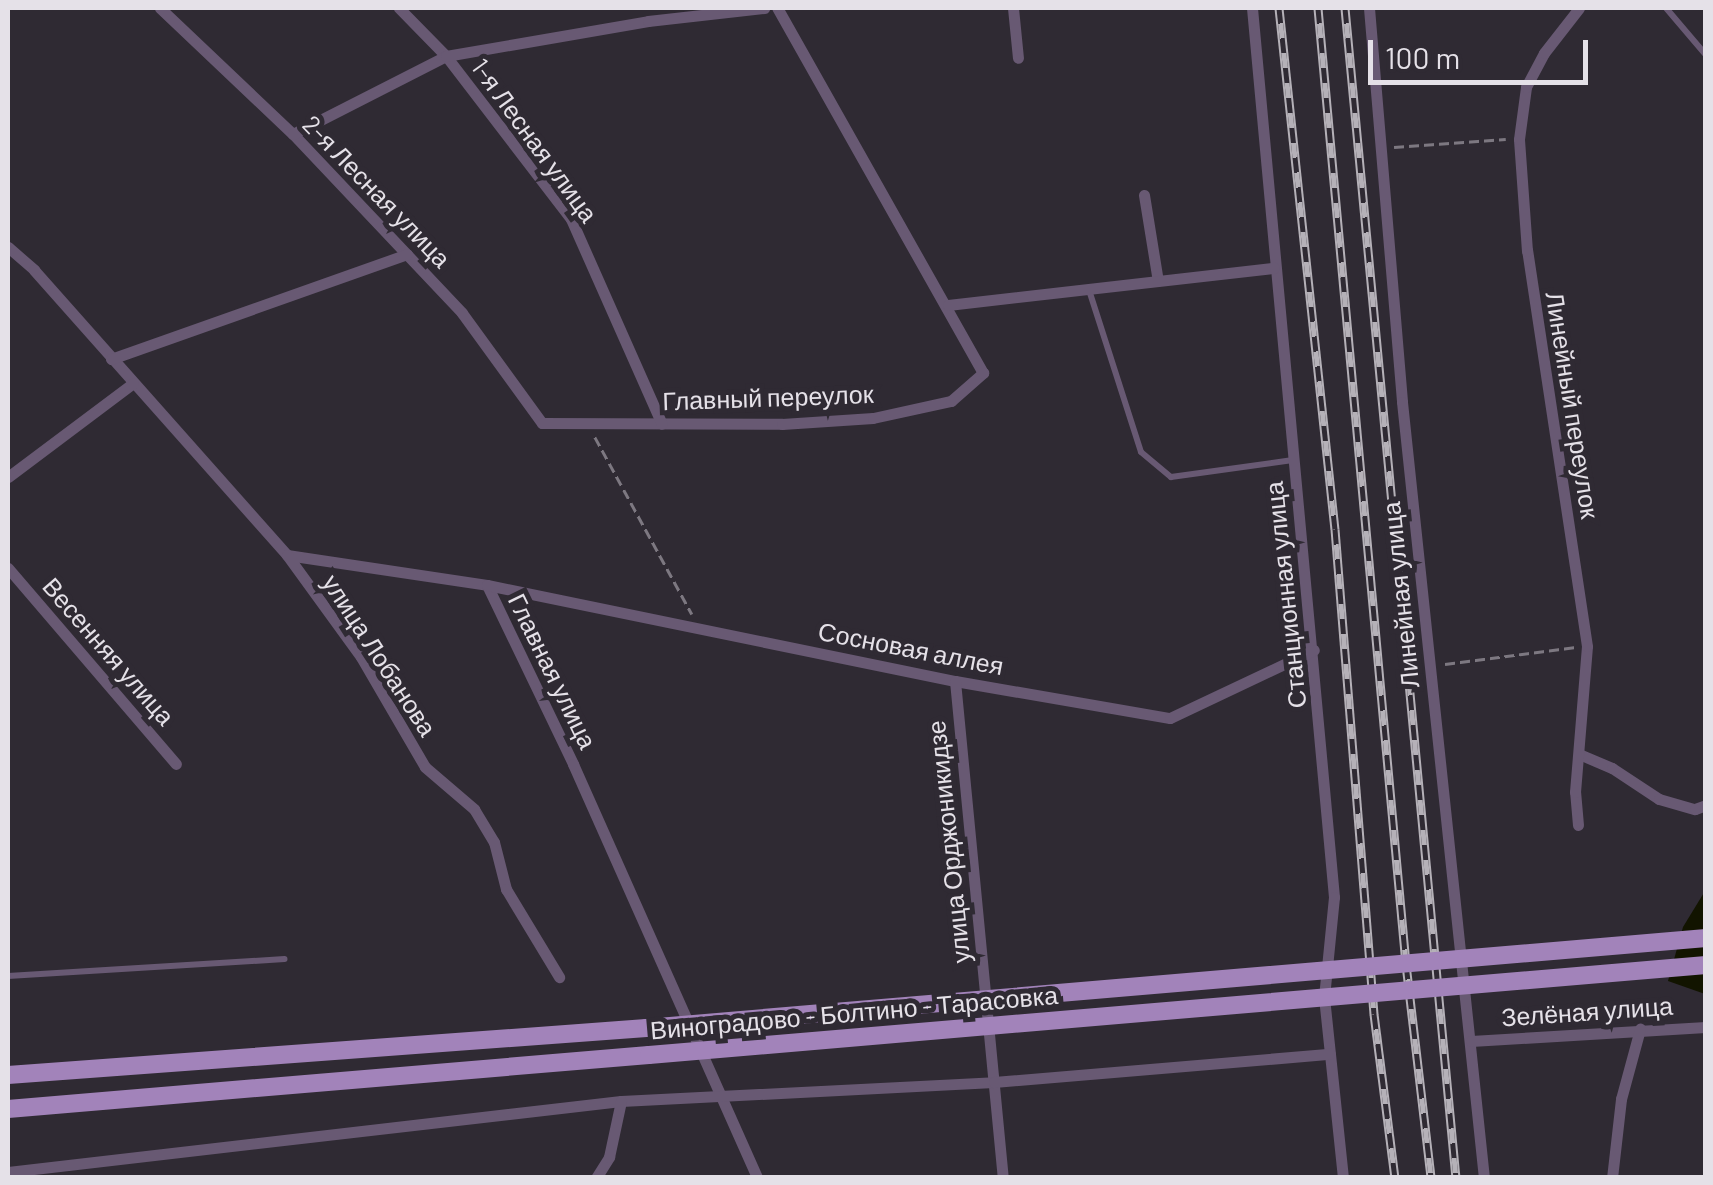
<!DOCTYPE html>
<html>
<head>
<meta charset="utf-8">
<style>
  body { margin:0 }
  #map { position:relative; width:1713px; height:1185px; overflow:hidden; background:#2f2a33; font-family:Barlow,sans-serif }
  div>[style] { position:absolute }
  [style*='--x'] { left:calc(var(--x)*1px); top:calc(var(--y)*1px); width:calc(var(--w)*1px); rotate:calc(var(--a)*1deg) }
  .water>* { inset:0; background:#121400 }
  .path>* { height:2.5px; margin-top:-1.25px; transform-origin:0; background:repeating-linear-gradient(90deg,#7d7881 0 10px,transparent 0 15px) }
  .service>* { height:6px; margin:-3px; padding:0 3px; transform-origin:3px; border-radius:3px; background:#685973 }
  .minor>* { height:11px; margin:-5.5px; padding:0 5.5px; transform-origin:5.5px; border-radius:5.5px; background:#685973 }
  .primary>* { height:18px; margin:-9px; padding:0 9px; transform-origin:9px; border-radius:9px; background:#a283ba }
  .rail>* { height:9px; margin-top:-4.5px; transform-origin:0; background:repeating-linear-gradient(90deg,#2f2a33 0 15px,#b5b1b8 0 30px); box-sizing:border-box; border-block:2px solid #b5b1b8 }
  .primary-bridge>* { height:18px; margin:-9px; padding:0 9px; transform-origin:9px; border-radius:9px; background:#a283ba }
  span { translate:-50% -50%; white-space:nowrap; text-align:center; line-height:1.15; -webkit-text-stroke:10px #2f2a33; paint-order:stroke }
  .street-label { font-size:25px; color:#e5e1e8 }
  .frame { position:absolute; inset:0; border:10px solid #e5e1e8; pointer-events:none }
  .scale { position:absolute; left:1368px; top:40px; width:220px; height:45px; box-sizing:border-box; border:5px solid #e5e1e8; border-top:0; padding-left:12px; font-size:30px; line-height:35px; white-space:nowrap; color:#e5e1e8; -webkit-text-stroke:8px #2f2a33; paint-order:stroke }
</style>
</head>
<body>
<div id="map">
  <div class="water">
    <div style="clip-path:polygon(1705px 891px,1705px 994px,1668px 981px,1683px 927px)"></div>
  </div>
  <div class="path">
    <div style="--x:1394;--y:147;--w:112;--a:-4.1"></div>
    <div style="--x:595;--y:437;--w:202;--a:61.3"></div>
    <div style="--x:1445;--y:664;--w:132;--a:-7.4"></div>
  </div>
  <div class="service">
    <div style="--x:1666;--y:8;--w:62;--a:49.6"></div>
    <div style="--x:1089;--y:290;--w:170;--a:72.2"></div>
    <div style="--x:1141;--y:452;--w:39;--a:40"></div>
    <div style="--x:1171;--y:477;--w:123;--a:-7.9"></div>
    <div style="--x:8;--y:976;--w:277;--a:-3.5"></div>
  </div>
  <div class="minor">
    <div style="--x:160;--y:8;--w:183;--a:43.5"></div>
    <div style="--x:293;--y:134;--w:246;--a:46.6"></div>
    <div style="--x:462;--y:313;--w:136;--a:54"></div>
    <div style="--x:542;--y:423;--w:240;--a:0.2"></div>
    <div style="--x:782;--y:424;--w:91;--a:-3.8"></div>
    <div style="--x:873;--y:418;--w:80;--a:-12.3"></div>
    <div style="--x:951;--y:401;--w:43;--a:-41.2"></div>
    <div style="--x:983;--y:373;--w:419;--a:-119.4"></div>
    <div style="--x:399;--y:8;--w:67;--a:45.6"></div>
    <div style="--x:446;--y:56;--w:205;--a:52.5"></div>
    <div style="--x:571;--y:219;--w:224;--a:66.1"></div>
    <div style="--x:1013;--y:8;--w:50;--a:84.3"></div>
    <div style="--x:1252;--y:8;--w:893;--a:84.73"></div>
    <div style="--x:1334;--y:897;--w:100;--a:95.7"></div>
    <div style="--x:1324;--y:997;--w:182;--a:84"></div>
    <div style="--x:1369;--y:8;--w:395;--a:85.2"></div>
    <div style="--x:1402;--y:402;--w:780;--a:83.97"></div>
    <div style="--x:293;--y:134;--w:172;--a:-27"></div>
    <div style="--x:446;--y:56;--w:205;--a:-9.8"></div>
    <div style="--x:648;--y:21;--w:117;--a:-6.4"></div>
    <div style="--x:1144;--y:195;--w:87;--a:80.8"></div>
    <div style="--x:8;--y:247;--w:35;--a:41"></div>
    <div style="--x:34;--y:270;--w:381;--a:48.4"></div>
    <div style="--x:287;--y:555;--w:202;--a:8.5"></div>
    <div style="--x:487;--y:585;--w:199;--a:64.3"></div>
    <div style="--x:573;--y:764;--w:453;--a:66"></div>
    <div style="--x:948;--y:305;--w:328;--a:-6.5"></div>
    <div style="--x:111;--y:359;--w:314;--a:-19.5"></div>
    <div style="--x:8;--y:477;--w:156;--a:-36.9"></div>
    <div style="--x:287;--y:555;--w:126;--a:54"></div>
    <div style="--x:361;--y:657;--w:127;--a:59.8"></div>
    <div style="--x:425;--y:767;--w:65;--a:40.6"></div>
    <div style="--x:474;--y:809;--w:39;--a:59"></div>
    <div style="--x:494;--y:842;--w:49;--a:75.7"></div>
    <div style="--x:506;--y:889;--w:103;--a:58.9"></div>
    <div style="--x:8;--y:568;--w:258;--a:49.4"></div>
    <div style="--x:487;--y:585;--w:478;--a:11.6"></div>
    <div style="--x:955;--y:681;--w:218;--a:9.8"></div>
    <div style="--x:1170;--y:718;--w:159;--a:-25.3"></div>
    <div style="--x:955;--y:681;--w:499;--a:84.5"></div>
    <div style="--x:1579;--y:754;--w:36;--a:23"></div>
    <div style="--x:1612;--y:768;--w:56;--a:33.4"></div>
    <div style="--x:1659;--y:799;--w:37;--a:16"></div>
    <div style="--x:1695;--y:809;--w:12;--a:-20"></div>
    <div style="--x:1578;--y:825;--w:33;--a:-95"></div>
    <div style="--x:1575;--y:792;--w:146;--a:-85.3"></div>
    <div style="--x:1587;--y:646;--w:400;--a:-98.6"></div>
    <div style="--x:1527;--y:251;--w:112;--a:-94.1"></div>
    <div style="--x:1519;--y:139;--w:52;--a:-82.3"></div>
    <div style="--x:1526;--y:87;--w:38;--a:-62"></div>
    <div style="--x:1544;--y:53;--w:57;--a:-52.1"></div>
    <div style="--x:1471;--y:1041;--w:235;--a:-3.4"></div>
    <div style="--x:8;--y:1172;--w:617;--a:-6.61"></div>
    <div style="--x:621;--y:1101;--w:373;--a:-2.9"></div>
    <div style="--x:994;--y:1082;--w:337;--a:-4.8"></div>
    <div style="--x:596;--y:1178;--w:25;--a:-58"></div>
    <div style="--x:609;--y:1157;--w:57;--a:-77.9"></div>
    <div style="--x:1612;--y:1178;--w:80;--a:-83.5"></div>
    <div style="--x:1621;--y:1099;--w:73;--a:-74.8"></div>
  </div>
  <div class="primary">
    <div style="--x:8;--y:1075;--w:640;--a:-4.21"></div>
    <div style="--x:8;--y:1109;--w:643;--a:-4.82"></div>
  </div>
  <div class="rail">
    <div style="--x:1279;--y:8;--w:524;--a:83.87"></div>
    <div style="--x:1335;--y:529;--w:487;--a:85.4"></div>
    <div style="--x:1374;--y:1014;--w:165;--a:82.7"></div>
    <div style="--x:1318;--y:8;--w:960;--a:84.74"></div>
    <div style="--x:1406;--y:964;--w:215;--a:83.3"></div>
    <div style="--x:1345;--y:8;--w:1175;--a:84.58"></div>
  </div>
  <div class="primary-bridge">
    <div style="--x:646;--y:1028;--w:1064;--a:-4.85"></div>
    <div style="--x:649;--y:1055;--w:1061;--a:-4.87"></div>
  </div>
  <div class="street-label">
    <span style="left:535px;top:140px;rotate:54deg">1-я Лесная улица</span>
    <span style="left:377px;top:191px;rotate:46deg">2-я Лесная улица</span>
    <span style="left:768px;top:397px;rotate:-2deg">Главный переулок</span>
    <span style="left:1573px;top:405px;rotate:81deg">Линейный переулок</span>
    <span style="left:1285px;top:595px;rotate:-96deg">Станционная улица</span>
    <span style="left:1400px;top:595px;rotate:-96deg">Линейная улица</span>
    <span style="left:911px;top:648px;rotate:11deg">Сосновая аллея</span>
    <span style="left:109px;top:651px;rotate:49deg">Весенняя улица</span>
    <span style="left:380px;top:655px;rotate:57deg">улица Лобанова</span>
    <span style="left:553px;top:671px;rotate:64deg">Главная улица</span>
    <span style="left:948px;top:842px;rotate:-96deg">улица Орджоникидзе</span>
    <span style="left:1587px;top:1011px;rotate:-4deg">Зелёная улица</span>
    <span style="left:854px;top:1012px;rotate:-5deg">Виноградово - Болтино - Тарасовка</span>
  </div>
  <div class="frame"></div>
  <div class="scale">100 m</div>
</div>
</body>
</html>
